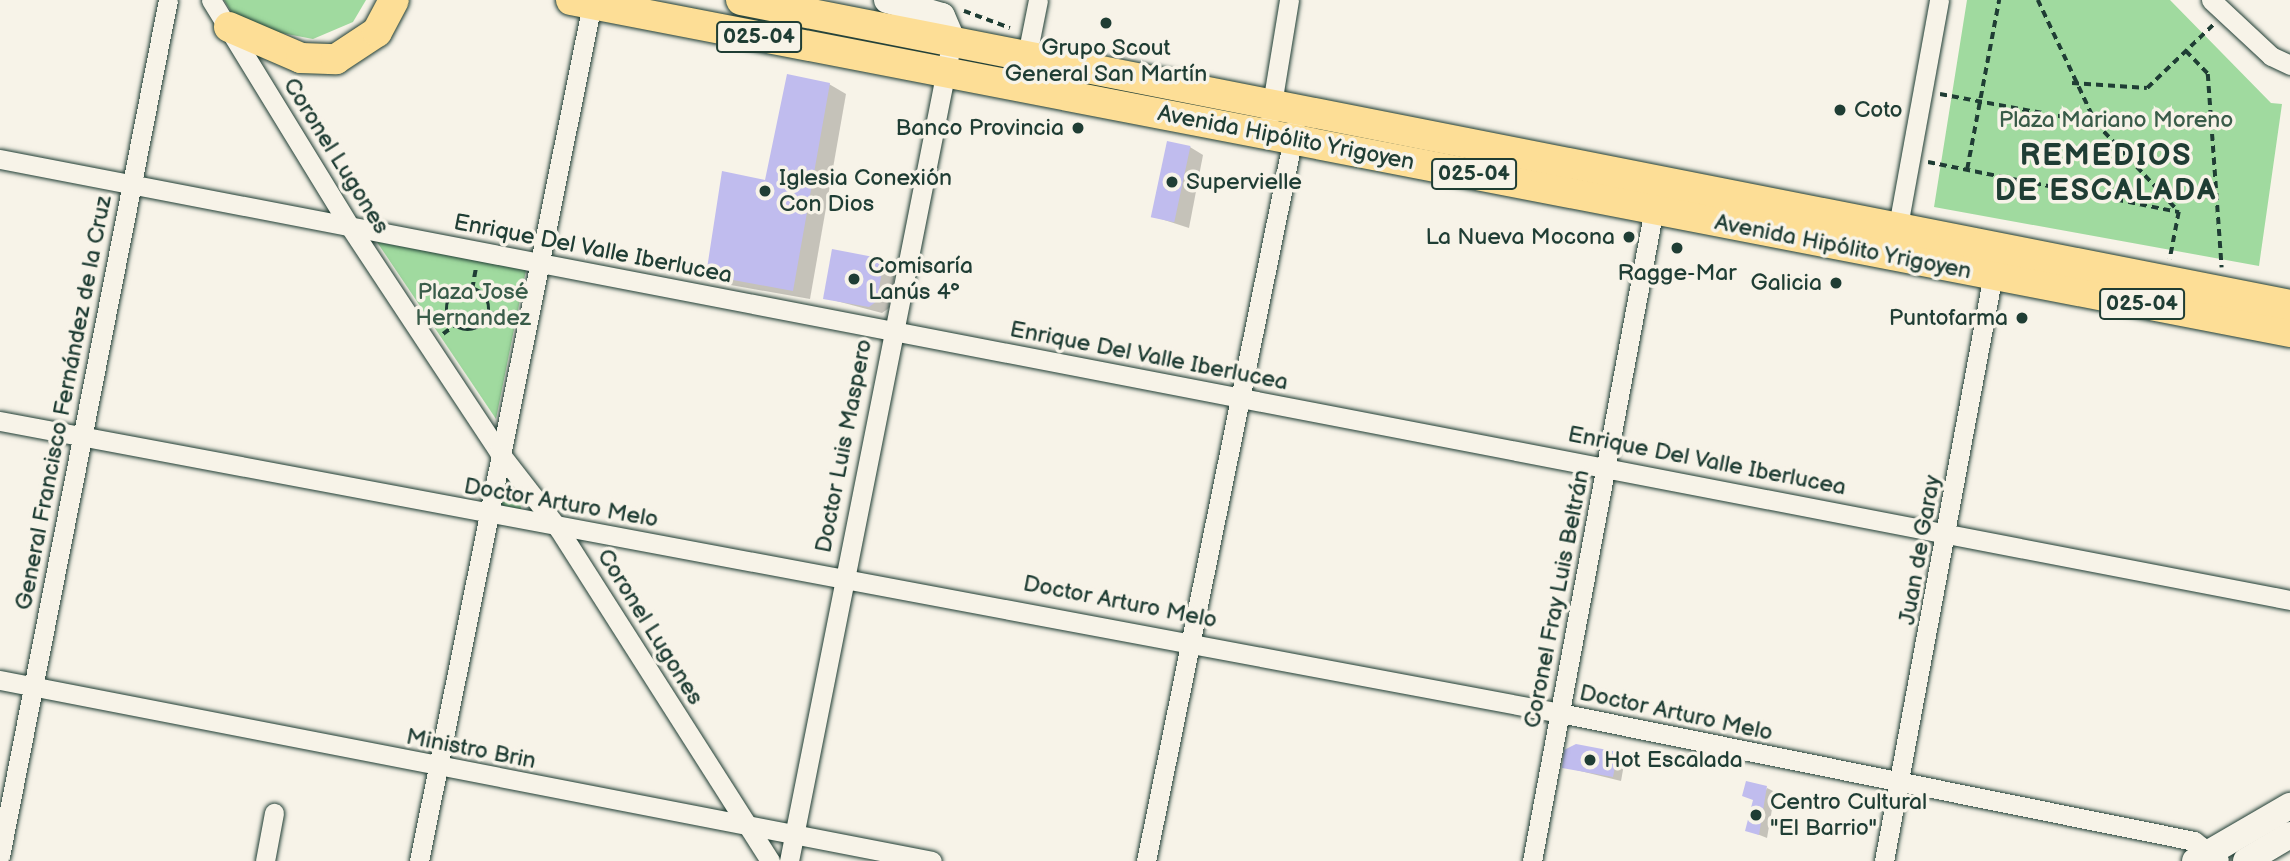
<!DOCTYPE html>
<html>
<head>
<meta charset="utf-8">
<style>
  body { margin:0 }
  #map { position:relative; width:2290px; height:861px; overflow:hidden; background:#f7f3e8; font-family:"Balsamiq Sans",sans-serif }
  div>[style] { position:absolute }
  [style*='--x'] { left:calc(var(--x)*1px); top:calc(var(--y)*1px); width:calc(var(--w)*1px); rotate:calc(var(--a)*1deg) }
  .green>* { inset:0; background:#a0da9f }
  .shadow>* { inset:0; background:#0003 }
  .building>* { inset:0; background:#c0bcee; transform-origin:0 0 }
  .path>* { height:3.5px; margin-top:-1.75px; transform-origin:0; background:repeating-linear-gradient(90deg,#1f3d34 0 7px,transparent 0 12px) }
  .path>.ring { margin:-1.75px; padding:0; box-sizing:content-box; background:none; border:3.5px solid #1f3d34; border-radius:50% }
  .roads { filter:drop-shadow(0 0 2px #1f3d34) drop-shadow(0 0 2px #1f3d34) }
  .street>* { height:19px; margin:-9.5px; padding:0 9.5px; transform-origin:9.5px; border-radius:9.5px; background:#f7f3e8 }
  .secondary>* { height:26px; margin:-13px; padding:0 13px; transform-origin:13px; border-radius:13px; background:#f7f3e8 }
  .primary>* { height:30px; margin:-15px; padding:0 15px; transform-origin:15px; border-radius:15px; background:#fdde96 }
  .dots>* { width:19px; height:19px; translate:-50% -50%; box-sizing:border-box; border:4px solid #f7f3e8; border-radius:50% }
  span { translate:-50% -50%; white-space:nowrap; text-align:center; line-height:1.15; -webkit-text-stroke:7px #f7f3e8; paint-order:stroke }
  .shield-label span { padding:2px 5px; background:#f7f3e8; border:2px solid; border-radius:5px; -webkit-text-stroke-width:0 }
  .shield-label { font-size:21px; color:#1f3d34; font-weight:700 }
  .poi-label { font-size:23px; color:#1f3d34 }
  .left { translate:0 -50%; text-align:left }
  .right { translate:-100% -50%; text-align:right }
  .park-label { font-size:23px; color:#395c49 }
  .street-label { font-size:23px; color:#1f3d34 }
  .district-label { font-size:30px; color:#1f3d34; font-weight:700; letter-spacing:2px }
</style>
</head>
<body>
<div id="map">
  <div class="green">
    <div style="clip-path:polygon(224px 0,366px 0,353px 22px,313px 39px,271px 31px,232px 13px)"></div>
    <div style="clip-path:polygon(1967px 0,2170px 0,2271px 103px,2282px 104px,2259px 266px,1934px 207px)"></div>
    <div style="clip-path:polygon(377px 242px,526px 270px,496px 419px)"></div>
    <div style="clip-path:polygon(505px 485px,514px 485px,522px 511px,500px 507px)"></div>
  </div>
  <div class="shadow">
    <div style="clip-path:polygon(829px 84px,846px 94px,810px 299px,725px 284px,708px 274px)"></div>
    <div style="clip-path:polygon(1190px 147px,1203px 155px,1189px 228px,1155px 217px)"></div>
    <div style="clip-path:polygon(883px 261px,896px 268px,889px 308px,882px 313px,825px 298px)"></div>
    <div style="clip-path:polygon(1617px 754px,1625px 759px,1621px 781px,1564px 767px)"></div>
    <div style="clip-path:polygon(1767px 788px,1775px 792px,1767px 838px,1747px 830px)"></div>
  </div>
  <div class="building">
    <div style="clip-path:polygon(787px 74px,830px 83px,793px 291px,706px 275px,722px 171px,765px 180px)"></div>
    <div style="left:1167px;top:141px;width:24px;height:78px;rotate:12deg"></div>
    <div style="clip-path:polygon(832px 249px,884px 259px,877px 301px,869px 307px,823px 299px)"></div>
    <div style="clip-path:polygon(1576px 744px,1618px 752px,1613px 777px,1562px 768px,1564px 750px)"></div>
    <div style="clip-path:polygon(1746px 781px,1767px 786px,1759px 835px,1745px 831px,1753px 800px,1742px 796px)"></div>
  </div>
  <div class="path">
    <div style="--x:2038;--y:0;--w:136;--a:64.8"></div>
    <div style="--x:2096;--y:123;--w:119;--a:47"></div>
    <div style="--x:964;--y:11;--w:49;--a:20.3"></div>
    <div style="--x:2186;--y:51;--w:32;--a:46"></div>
    <div style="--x:2208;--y:74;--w:194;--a:85.9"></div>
    <div style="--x:2072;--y:83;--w:75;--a:3.8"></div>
    <div style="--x:2147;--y:88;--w:93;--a:-43.7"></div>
    <div style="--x:1940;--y:94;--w:159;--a:10.5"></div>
    <div style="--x:1928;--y:162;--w:256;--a:11.3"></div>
    <div style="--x:2179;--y:212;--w:48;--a:100.8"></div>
    <div style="--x:1967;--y:169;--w:172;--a:-79.3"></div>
    <div class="ring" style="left:447px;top:288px;width:38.5px;height:38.5px"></div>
    <div style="--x:472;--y:289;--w:22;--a:-80"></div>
    <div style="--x:488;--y:313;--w:22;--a:10"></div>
    <div style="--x:443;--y:334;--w:15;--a:-37"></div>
  </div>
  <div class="roads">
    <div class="street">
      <div style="--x:211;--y:0;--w:266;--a:58.5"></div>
      <div style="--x:350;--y:227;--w:270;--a:56.5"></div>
      <div style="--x:499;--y:452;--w:96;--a:52.2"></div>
      <div style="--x:558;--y:528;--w:395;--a:57.5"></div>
      <div style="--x:2211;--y:0;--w:82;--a:43"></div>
      <div style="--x:2271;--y:56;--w:21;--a:25"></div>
      <div style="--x:1027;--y:55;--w:56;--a:-78.7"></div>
      <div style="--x:1270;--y:116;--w:118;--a:-80.7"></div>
      <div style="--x:0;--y:159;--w:2332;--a:10.9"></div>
      <div style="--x:1898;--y:226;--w:230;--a:-79.7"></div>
      <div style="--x:0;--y:421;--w:1587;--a:10.6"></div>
      <div style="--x:1560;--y:713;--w:647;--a:11.41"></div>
      <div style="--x:2194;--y:841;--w:31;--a:37"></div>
      <div style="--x:0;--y:680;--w:949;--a:10.99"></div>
      <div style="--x:0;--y:856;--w:872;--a:-78.9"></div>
      <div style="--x:265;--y:861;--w:49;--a:-79.4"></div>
      <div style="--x:419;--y:861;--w:874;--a:-78.59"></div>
      <div style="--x:789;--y:861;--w:837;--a:-78.77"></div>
      <div style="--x:1146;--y:861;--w:748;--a:-78.51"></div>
      <div style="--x:1532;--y:861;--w:674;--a:-79.41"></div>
      <div style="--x:1884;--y:861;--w:608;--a:-79.48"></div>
    </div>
    <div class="secondary">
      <div style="--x:887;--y:0;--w:57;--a:16.2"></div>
      <div style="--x:942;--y:16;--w:26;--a:67"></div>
      <div style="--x:2195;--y:861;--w:110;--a:-30.1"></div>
      <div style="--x:2246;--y:861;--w:51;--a:-30.6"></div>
    </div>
    <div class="primary">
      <div style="--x:571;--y:0;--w:1751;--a:10.93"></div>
      <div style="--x:741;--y:0;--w:1579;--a:11.14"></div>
      <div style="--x:229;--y:27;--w:78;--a:23.3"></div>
      <div style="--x:301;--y:58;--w:35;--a:2"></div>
      <div style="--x:336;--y:59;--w:49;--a:-33.4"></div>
      <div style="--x:377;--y:32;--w:36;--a:-62"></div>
    </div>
  </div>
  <div class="dots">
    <div style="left:1106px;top:23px;background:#1f3d34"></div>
    <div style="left:1840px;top:110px;background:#1f3d34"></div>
    <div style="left:1078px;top:128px;background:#1f3d34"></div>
    <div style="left:1172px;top:182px;background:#1f3d34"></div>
    <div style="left:765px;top:191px;background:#1f3d34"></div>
    <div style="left:1629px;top:237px;background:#1f3d34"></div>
    <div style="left:1677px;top:248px;background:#1f3d34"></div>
    <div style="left:854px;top:279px;background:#1f3d34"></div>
    <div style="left:1836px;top:283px;background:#1f3d34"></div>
    <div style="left:2022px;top:318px;background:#1f3d34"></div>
    <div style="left:1590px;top:760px;background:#1f3d34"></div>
    <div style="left:1756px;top:815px;background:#1f3d34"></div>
  </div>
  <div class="shield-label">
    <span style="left:759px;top:37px">025-04</span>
    <span style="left:1474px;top:174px">025-04</span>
    <span style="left:2142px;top:304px">025-04</span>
  </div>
  <div class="poi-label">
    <span style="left:1106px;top:61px">Grupo Scout<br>General San Martín</span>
    <span class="left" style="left:1854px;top:110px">Coto</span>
    <span class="right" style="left:1064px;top:128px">Banco Provincia</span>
    <span class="left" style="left:779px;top:191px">Iglesia Conexión<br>Con Dios</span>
    <span class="left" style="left:1186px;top:182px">Supervielle</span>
    <span class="right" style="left:1615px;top:237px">La Nueva Mocona</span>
    <span class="left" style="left:868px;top:279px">Comisaría<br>Lanús 4°</span>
    <span style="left:1677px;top:273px">Ragge-Mar</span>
    <span class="right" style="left:1822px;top:283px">Galicia</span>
    <span class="right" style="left:2008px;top:318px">Puntofarma</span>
    <span class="left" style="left:1604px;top:760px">Hot Escalada</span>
    <span class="left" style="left:1770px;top:815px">Centro Cultural<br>"El Barrio"</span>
  </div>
  <div class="park-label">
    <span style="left:2116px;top:120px">Plaza Mariano Moreno</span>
    <span style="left:473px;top:305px">Plaza José<br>Hernandez</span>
  </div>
  <div class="street-label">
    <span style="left:1286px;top:138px;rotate:11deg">Avenida Hipólito Yrigoyen</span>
    <span style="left:336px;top:156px;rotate:58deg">Coronel Lugones</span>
    <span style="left:1843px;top:247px;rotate:11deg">Avenida Hipólito Yrigoyen</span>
    <span style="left:593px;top:249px;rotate:11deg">Enrique Del Valle Iberlucea</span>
    <span style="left:1149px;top:356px;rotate:11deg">Enrique Del Valle Iberlucea</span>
    <span style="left:64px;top:403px;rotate:-79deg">General Francisco Fernández de la Cruz</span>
    <span style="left:844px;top:446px;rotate:-79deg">Doctor Luis Maspero</span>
    <span style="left:1707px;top:461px;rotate:11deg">Enrique Del Valle Iberlucea</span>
    <span style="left:561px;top:503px;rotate:10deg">Doctor Arturo Melo</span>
    <span style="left:1920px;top:550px;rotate:-80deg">Juan de Garay</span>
    <span style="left:1557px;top:599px;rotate:-79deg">Coronel Fray Luis Beltrán</span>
    <span style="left:1120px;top:602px;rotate:11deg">Doctor Arturo Melo</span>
    <span style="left:650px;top:627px;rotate:58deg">Coronel Lugones</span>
    <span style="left:1676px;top:713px;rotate:12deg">Doctor Arturo Melo</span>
    <span style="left:471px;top:749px;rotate:11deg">Ministro Brin</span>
  </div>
  <div class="district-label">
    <span style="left:2106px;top:173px">REMEDIOS<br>DE ESCALADA</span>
  </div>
</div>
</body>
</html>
